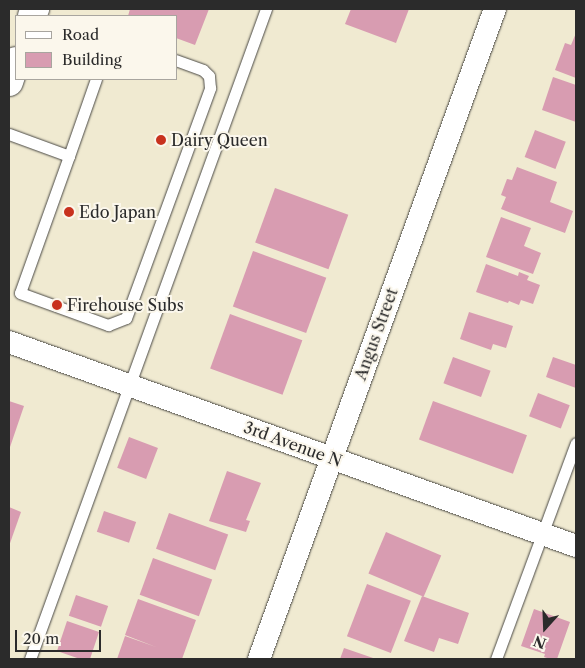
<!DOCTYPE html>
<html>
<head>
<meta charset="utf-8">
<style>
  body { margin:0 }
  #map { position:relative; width:585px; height:668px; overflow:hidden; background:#f0ead1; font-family:"Libre Caslon Text",serif }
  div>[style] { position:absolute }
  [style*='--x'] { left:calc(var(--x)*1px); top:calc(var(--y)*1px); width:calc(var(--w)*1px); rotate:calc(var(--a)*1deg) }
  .building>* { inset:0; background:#d89cb1; transform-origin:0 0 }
  .roads { filter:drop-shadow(0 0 1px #494844) drop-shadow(0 0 1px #494844) }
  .lane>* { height:11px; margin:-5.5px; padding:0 5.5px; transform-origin:5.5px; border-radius:5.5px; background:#fff }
  .street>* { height:22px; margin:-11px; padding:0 11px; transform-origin:11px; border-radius:11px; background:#fff }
  .primary>* { height:28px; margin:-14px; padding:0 14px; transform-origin:14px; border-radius:14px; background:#fff }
  .dots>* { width:14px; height:14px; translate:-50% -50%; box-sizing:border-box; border:2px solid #fbf7ec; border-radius:50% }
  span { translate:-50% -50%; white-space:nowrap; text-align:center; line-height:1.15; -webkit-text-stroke:4px #fbf7ec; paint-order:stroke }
  .poi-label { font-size:16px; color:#2b2b2b }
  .left { translate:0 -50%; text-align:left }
  .street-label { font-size:16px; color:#2b2b2b }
  .frame { position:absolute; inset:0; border:10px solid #2b2b2b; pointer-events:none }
  .legend { position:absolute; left:15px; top:15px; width:162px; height:65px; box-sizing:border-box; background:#fbf7ec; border:1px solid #a8a59f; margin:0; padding:6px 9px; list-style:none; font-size:15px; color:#2b2b2b }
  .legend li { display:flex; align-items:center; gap:10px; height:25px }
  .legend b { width:25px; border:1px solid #a8a59f }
  .north { position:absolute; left:520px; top:603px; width:50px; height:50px; -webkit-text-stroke:4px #fbf7ec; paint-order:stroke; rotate:200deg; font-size:14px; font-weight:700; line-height:20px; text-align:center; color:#2b2b2b }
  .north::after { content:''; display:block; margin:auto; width:18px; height:22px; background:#2b2b2b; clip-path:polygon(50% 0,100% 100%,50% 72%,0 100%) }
  .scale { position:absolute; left:15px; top:630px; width:86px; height:22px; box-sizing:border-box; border:2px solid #2b2b2b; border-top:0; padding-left:6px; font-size:15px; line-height:18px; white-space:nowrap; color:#2b2b2b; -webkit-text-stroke:4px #fbf7ec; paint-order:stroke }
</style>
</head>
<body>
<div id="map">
  <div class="building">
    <div style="clip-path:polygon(130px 9px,209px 9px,195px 45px,176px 38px,176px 16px,128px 16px)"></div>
    <div style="clip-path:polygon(351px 9px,409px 9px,396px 43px,345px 24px)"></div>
    <div style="clip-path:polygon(576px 33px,576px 78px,555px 70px,565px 43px,571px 45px)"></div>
    <div style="clip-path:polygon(553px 77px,576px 85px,576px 122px,542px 110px)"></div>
    <div style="left:535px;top:130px;width:33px;height:29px;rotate:21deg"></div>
    <div style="clip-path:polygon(517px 167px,557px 182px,550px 202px,573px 211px,565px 233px,501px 209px,506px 197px,501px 195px,507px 179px,512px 180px)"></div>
    <div style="left:275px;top:188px;width:78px;height:58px;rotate:20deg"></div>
    <div style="clip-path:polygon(501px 217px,531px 228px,524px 246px,541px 253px,533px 274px,486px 257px)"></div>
    <div style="left:253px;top:251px;width:78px;height:59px;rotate:20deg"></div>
    <div style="clip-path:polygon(486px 264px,518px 276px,519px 272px,529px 276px,527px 280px,540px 285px,533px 304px,521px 300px,519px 305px,509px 301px,508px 303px,476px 292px)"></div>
    <div style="clip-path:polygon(469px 312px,513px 326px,506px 348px,493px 344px,491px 350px,460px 339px)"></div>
    <div style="left:230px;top:314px;width:77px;height:58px;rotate:20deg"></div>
    <div style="left:453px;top:357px;width:40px;height:28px;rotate:20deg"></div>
    <div style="clip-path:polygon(553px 357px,576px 365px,576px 388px,546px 377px)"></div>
    <div style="left:538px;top:393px;width:34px;height:25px;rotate:21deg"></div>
    <div style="clip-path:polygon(9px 401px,24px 406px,9px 450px)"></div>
    <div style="left:433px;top:401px;width:100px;height:41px;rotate:20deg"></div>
    <div style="left:129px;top:437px;width:31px;height:33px;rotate:21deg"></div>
    <div style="clip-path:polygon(227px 471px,261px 483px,246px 520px,250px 521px,246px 532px,209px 521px)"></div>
    <div style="clip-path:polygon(9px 507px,21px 512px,9px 546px)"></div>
    <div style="left:104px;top:511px;width:34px;height:22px;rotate:19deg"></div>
    <div style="left:169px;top:513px;width:63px;height:38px;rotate:20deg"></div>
    <div style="left:386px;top:532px;width:60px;height:45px;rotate:23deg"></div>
    <div style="left:153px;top:558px;width:63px;height:39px;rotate:20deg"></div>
    <div style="left:367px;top:584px;width:47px;height:56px;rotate:21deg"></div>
    <div style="left:76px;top:595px;width:34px;height:22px;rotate:19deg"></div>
    <div style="clip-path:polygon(422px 596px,469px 613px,458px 644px,439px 638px,434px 652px,404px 641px)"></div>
    <div style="clip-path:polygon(138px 599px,196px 620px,182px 659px,117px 659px,125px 636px,156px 647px,125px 635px)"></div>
    <div style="clip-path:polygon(534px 609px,570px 622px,557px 659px,550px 659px,544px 657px,545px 654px,521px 646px)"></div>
    <div style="clip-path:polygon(67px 621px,99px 632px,90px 659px,80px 659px,57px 651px)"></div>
    <div style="clip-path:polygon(344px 648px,376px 659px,340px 659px)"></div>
  </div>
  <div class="roads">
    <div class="lane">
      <div style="--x:9;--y:134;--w:64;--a:20.1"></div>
      <div style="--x:69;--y:156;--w:145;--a:109.7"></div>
      <div style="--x:20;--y:293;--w:94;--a:20"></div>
      <div style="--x:108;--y:325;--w:19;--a:-21"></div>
      <div style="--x:126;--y:318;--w:245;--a:-69.9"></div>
      <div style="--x:210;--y:88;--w:12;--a:-95"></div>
      <div style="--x:209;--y:76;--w:8;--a:-135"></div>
      <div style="--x:203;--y:70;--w:29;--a:-160"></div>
      <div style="--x:69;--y:156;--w:82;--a:-70.7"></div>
      <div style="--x:30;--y:659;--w:692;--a:-70.05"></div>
      <div style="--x:496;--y:659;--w:230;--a:-69.7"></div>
    </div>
    <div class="street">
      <div style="--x:9;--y:342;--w:603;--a:19.79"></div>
      <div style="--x:259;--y:659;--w:692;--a:-70.05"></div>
    </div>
    <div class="primary">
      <div style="--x:32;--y:16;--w:8;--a:-67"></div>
      <div style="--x:9;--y:82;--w:22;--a:-72"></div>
    </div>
  </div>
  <div class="dots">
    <div style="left:161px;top:140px;background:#c8321e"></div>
    <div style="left:69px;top:212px;background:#c8321e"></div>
    <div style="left:57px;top:305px;background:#c8321e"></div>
  </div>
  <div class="poi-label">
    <span class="left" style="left:171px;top:140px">Dairy Queen</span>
    <span class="left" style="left:79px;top:212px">Edo Japan</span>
    <span class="left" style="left:67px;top:305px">Firehouse Subs</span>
  </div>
  <div class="street-label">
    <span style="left:376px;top:334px;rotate:-70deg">Angus Street</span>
    <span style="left:293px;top:444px;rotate:20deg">3rd Avenue N</span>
  </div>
  <div class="frame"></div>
  <ul class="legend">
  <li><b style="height:6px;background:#fff"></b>Road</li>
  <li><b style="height:14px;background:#d89cb1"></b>Building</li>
  </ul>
  <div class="north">N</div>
  <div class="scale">20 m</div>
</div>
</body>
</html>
